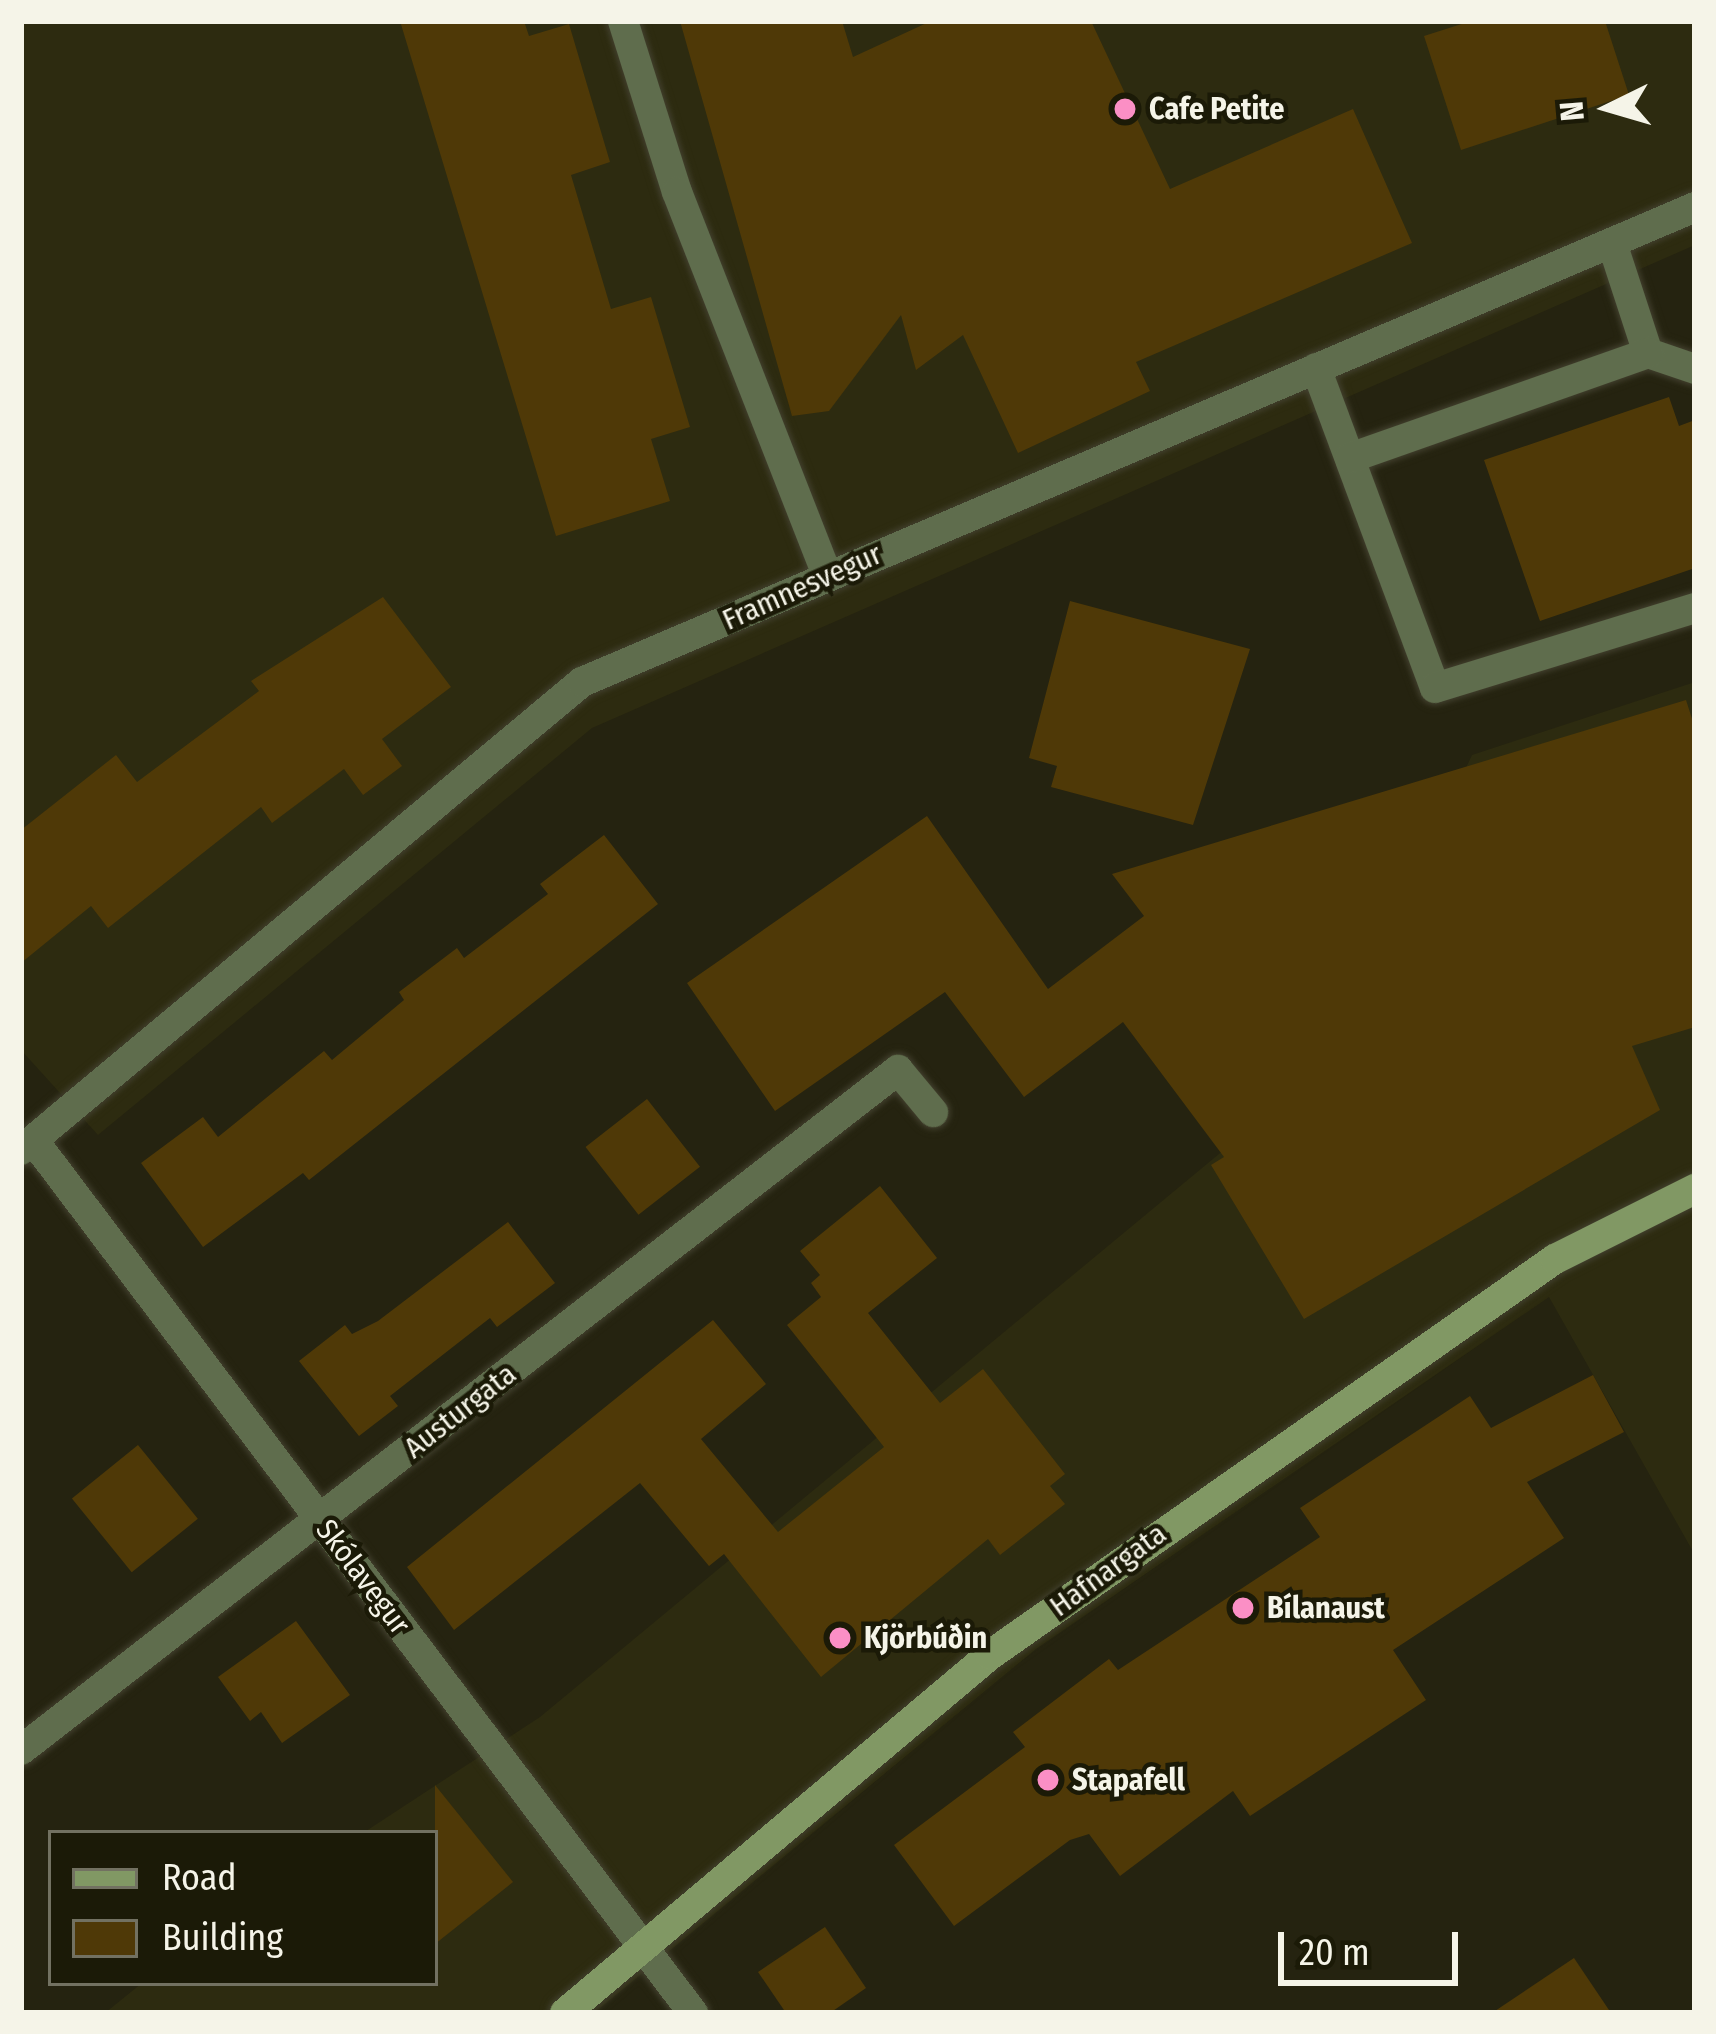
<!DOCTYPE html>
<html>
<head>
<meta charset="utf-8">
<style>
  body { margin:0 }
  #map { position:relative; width:1716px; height:2034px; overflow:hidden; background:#252310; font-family:"Fira Sans Condensed",sans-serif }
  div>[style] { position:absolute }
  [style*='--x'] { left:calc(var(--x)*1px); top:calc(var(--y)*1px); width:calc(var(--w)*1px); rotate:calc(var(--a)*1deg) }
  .built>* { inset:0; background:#2d2b10 }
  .building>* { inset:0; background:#4f3907; transform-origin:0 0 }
  .roads { filter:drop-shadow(0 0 3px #42402e) drop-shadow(0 0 3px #42402e) }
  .lane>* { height:30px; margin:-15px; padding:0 15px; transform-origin:15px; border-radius:15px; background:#5f6d4d }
  .street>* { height:30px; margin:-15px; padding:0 15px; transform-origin:15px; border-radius:15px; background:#5f6d4d }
  .secondary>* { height:30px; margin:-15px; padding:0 15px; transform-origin:15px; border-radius:15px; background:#819864 }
  .dots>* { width:33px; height:33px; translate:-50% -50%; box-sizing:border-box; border:6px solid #1b1a07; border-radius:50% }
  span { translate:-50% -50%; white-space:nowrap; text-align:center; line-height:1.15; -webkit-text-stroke:9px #1b1a07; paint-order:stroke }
  .poi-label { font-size:30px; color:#f5f4e8; font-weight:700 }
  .left { translate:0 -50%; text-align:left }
  .street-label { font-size:30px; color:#f5f4e8 }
  .frame { position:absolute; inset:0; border:24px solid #f5f4e8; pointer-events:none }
  .legend { position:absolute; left:48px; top:1830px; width:390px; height:156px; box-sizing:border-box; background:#1b1a07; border:3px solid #727161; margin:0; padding:15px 21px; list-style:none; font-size:36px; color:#f5f4e8 }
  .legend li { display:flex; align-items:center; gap:24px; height:60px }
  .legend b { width:60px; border:3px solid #727161 }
  .north { position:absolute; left:1548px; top:48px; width:120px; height:120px; -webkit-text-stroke:9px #1b1a07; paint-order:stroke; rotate:265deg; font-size:33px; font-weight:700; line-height:48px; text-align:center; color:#f5f4e8 }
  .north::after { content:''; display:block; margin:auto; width:42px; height:54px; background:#f5f4e8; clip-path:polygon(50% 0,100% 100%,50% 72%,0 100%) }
  .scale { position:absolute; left:1278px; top:1932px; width:180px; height:54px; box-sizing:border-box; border:6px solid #f5f4e8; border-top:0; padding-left:15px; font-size:36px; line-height:42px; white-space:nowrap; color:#f5f4e8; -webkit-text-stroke:9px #1b1a07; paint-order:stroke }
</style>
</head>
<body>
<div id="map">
  <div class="built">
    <div style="clip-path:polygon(21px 21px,1695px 21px,1695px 245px,592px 728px,98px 1135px,21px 1050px)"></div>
    <div style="clip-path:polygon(1695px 682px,1695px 1555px,1549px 1297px,1036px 1649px,594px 2013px,105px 2013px,142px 1983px,435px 1983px,435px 1833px,363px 1833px,540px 1717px,1325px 1066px,1472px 755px)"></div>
  </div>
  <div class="building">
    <div style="clip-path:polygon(400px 21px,524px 21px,529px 36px,569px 24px,610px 162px,571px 175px,611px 309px,651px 297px,690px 427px,651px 439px,670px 501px,556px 536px)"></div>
    <div style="clip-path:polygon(680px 21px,842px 21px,853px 57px,931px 21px,1091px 21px,1170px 189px,1353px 109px,1412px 243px,1136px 362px,1150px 391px,1018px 453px,963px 335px,916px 370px,901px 315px,829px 411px,792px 416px)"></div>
    <div style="clip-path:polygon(1471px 21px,1605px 21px,1629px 95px,1461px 150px,1424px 36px)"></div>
    <div style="clip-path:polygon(1669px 397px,1679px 426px,1695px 420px,1695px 568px,1540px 621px,1484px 460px)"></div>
    <div style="clip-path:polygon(383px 597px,451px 687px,382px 739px,402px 766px,363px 795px,344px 769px,272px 823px,261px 807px,108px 928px,91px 906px,21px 963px,21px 830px,116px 755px,137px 782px,259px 691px,251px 681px)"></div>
    <div style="clip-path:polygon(1070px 601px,1250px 649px,1193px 825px,1051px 787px,1057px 766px,1029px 758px)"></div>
    <div style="clip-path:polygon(1686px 700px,1695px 728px,1695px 1027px,1632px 1046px,1660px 1110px,1304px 1319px,1211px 1165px,1224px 1157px,1123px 1022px,1024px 1097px,945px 992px,775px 1111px,687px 983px,927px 816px,1048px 989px,1144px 916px,1112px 874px)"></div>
    <div style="clip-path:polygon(604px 835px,658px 904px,309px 1180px,303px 1173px,203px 1247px,141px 1163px,203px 1117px,218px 1137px,324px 1051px,332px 1060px,404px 1000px,399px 992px,457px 948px,464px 958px,548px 894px,540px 884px)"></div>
    <div style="left:647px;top:1099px;width:86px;height:78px;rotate:52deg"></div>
    <div style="clip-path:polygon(880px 1186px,937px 1258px,868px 1313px,940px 1403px,983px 1369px,1065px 1474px,1050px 1486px,1065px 1504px,1000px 1555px,988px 1539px,821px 1677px,724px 1554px,709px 1566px,640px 1483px,454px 1630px,407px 1567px,713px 1320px,766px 1384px,701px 1439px,778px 1532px,884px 1447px,787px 1325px,821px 1297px,811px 1283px,820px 1275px,800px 1251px)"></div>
    <div style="clip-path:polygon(508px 1222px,555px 1283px,497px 1327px,490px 1318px,390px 1396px,398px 1406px,359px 1436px,299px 1361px,345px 1325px,352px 1334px,378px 1321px)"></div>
    <div style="clip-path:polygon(1593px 1375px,1624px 1432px,1527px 1482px,1564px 1538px,1393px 1650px,1426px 1700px,1250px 1816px,1233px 1791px,1120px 1876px,1089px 1834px,1070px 1840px,954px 1926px,894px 1845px,1025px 1747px,1013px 1732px,1109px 1659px,1118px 1670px,1320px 1537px,1300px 1508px,1470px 1396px,1491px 1428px)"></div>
    <div style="left:138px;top:1445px;width:95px;height:85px;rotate:51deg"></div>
    <div style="clip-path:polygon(296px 1621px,350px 1695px,282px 1743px,261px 1712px,250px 1721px,218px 1677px)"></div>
    <div style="clip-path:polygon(435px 1785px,513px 1882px,435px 1944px)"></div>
    <div style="clip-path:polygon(825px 1927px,866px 1988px,830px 2013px,786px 2013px,758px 1972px)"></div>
    <div style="clip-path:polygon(1574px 1958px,1611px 2013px,1492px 2013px)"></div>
  </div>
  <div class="roads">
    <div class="lane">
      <div style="--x:1612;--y:243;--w:116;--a:71.9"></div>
      <div style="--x:1648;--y:353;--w:50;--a:18.8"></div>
      <div style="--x:1316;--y:368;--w:341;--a:69.6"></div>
      <div style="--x:1435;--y:688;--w:272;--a:-17.1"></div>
      <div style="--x:1350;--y:458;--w:316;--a:-19.4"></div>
      <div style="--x:898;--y:1070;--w:55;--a:50.2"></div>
    </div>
    <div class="street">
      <div style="--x:623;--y:21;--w:179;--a:72.5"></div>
      <div style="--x:677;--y:192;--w:410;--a:68.6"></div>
      <div style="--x:34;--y:1141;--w:1093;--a:52.92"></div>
      <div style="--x:21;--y:1150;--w:731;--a:-39.84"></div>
      <div style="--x:582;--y:682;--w:1210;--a:-23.11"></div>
      <div style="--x:21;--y:1750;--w:1110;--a:-37.79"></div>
    </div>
    <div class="secondary">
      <div style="--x:565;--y:2013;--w:556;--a:-40.11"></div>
      <div style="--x:990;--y:1655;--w:690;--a:-35.03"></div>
      <div style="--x:1555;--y:1259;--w:157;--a:-26.6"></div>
    </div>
  </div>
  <div class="dots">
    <div style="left:1125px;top:109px;background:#fb8fc5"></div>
    <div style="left:1243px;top:1608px;background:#fb8fc5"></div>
    <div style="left:840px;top:1638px;background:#fb8fc5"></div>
    <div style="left:1048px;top:1780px;background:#fb8fc5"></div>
  </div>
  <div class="poi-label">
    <span class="left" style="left:1149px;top:109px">Cafe Petite</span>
    <span class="left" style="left:1267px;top:1608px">Bílanaust</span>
    <span class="left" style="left:864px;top:1638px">Kjörbúðin</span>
    <span class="left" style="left:1072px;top:1780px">Stapafell</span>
  </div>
  <div class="street-label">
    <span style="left:802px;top:587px;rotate:-24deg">Framnesvegur</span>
    <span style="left:460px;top:1411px;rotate:-38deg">Austurgata</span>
    <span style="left:1108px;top:1570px;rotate:-36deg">Hafnargata</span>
    <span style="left:363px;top:1577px;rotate:53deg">Skólavegur</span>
  </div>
  <div class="frame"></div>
  <ul class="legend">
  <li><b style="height:15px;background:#819864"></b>Road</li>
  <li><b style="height:33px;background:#4f3907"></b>Building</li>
  </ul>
  <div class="north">N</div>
  <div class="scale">20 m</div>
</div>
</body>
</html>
